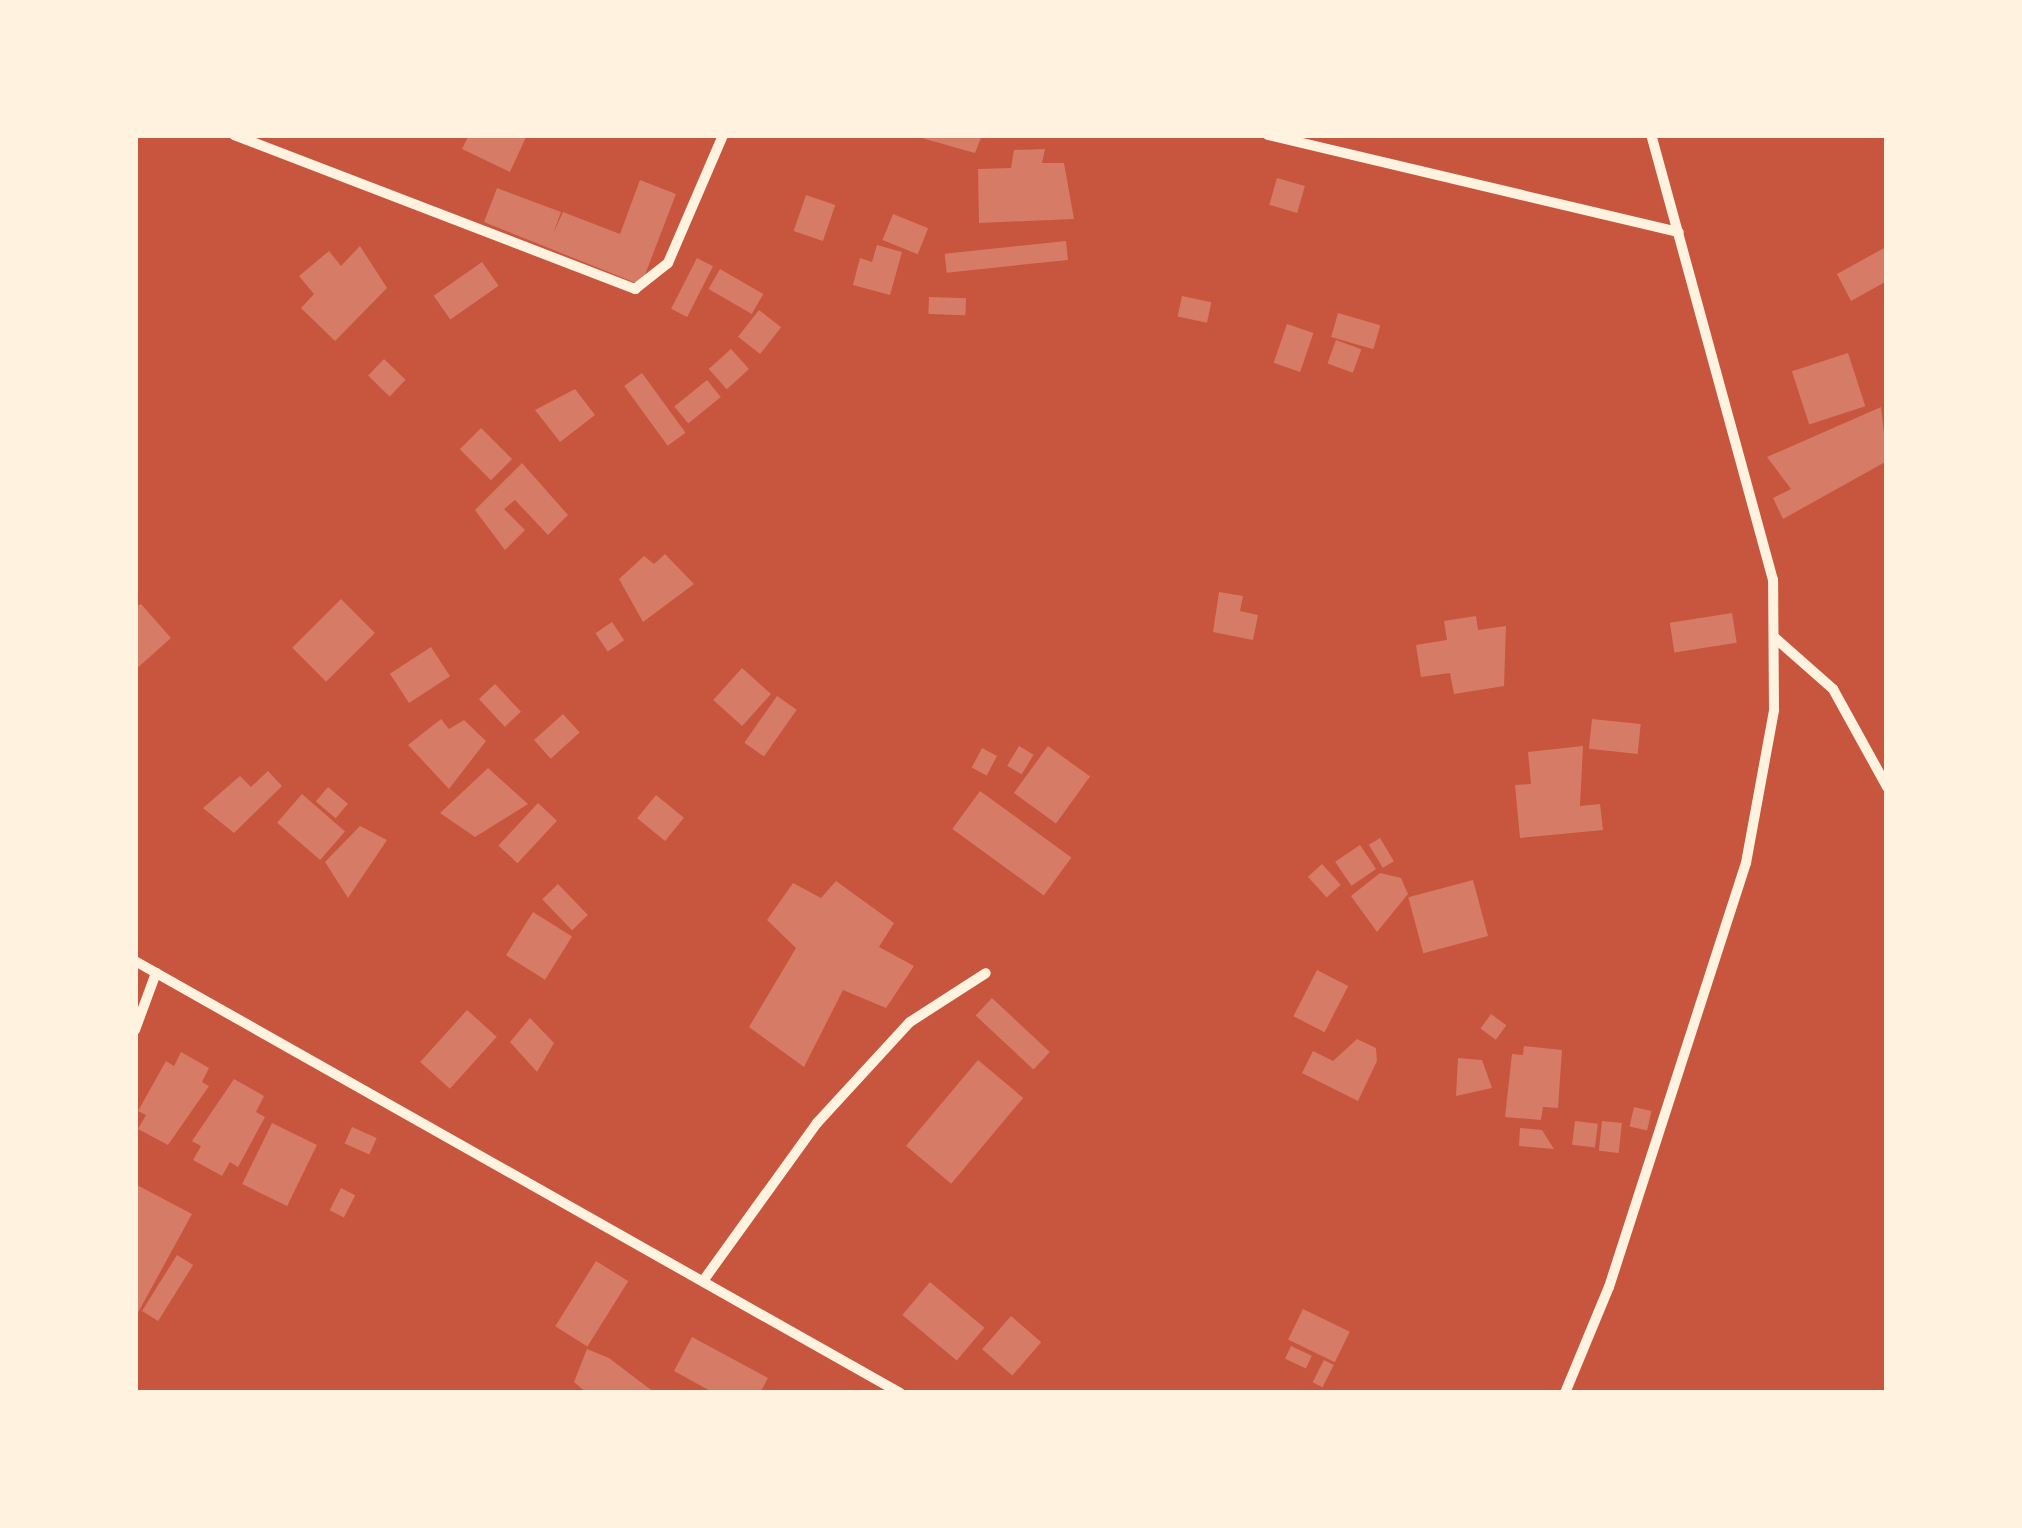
<!DOCTYPE html>
<html>
<head>
<meta charset="utf-8">
<style>
  body { margin:0 }
  #map { position:relative; width:2022px; height:1528px; overflow:hidden; background:#c8553d; font-family:Quicksand,sans-serif }
  div>[style] { position:absolute }
  [style*='--x'] { left:calc(var(--x)*1px); top:calc(var(--y)*1px); width:calc(var(--w)*1px); rotate:calc(var(--a)*1deg) }
  .building>* { inset:0; background:#d67c66; transform-origin:0 0 }
  .minor>* { height:10px; margin:-5px; padding:0 5px; transform-origin:5px; border-radius:5px; background:#fff3e0 }
  span { translate:-50% -50%; white-space:nowrap; text-align:center; line-height:1.15; -webkit-text-stroke:8px #fff3e0; paint-order:stroke }
  .frame { position:absolute; inset:0; border:138px solid #fff3e0; pointer-events:none }
</style>
</head>
<body>
<div id="map">
  <div class="building">
    <div style="clip-path:polygon(469px 135px,527px 135px,510px 172px,462px 149px)"></div>
    <div style="clip-path:polygon(911px 135px,982px 135px,975px 153px)"></div>
    <div style="clip-path:polygon(1045px 149px,1042px 163px,1064px 163px,1074px 219px,979px 223px,978px 169px,1011px 168px,1014px 150px)"></div>
    <div style="left:1277px;top:178px;width:29px;height:28px;rotate:16deg"></div>
    <div style="clip-path:polygon(640px 180px,676px 194px,641px 285px,484px 222px,497px 188px,561px 212px,553px 234px,563px 212px,620px 234px)"></div>
    <div style="left:806px;top:195px;width:31px;height:38px;rotate:19deg"></div>
    <div style="left:893px;top:214px;width:38px;height:28px;rotate:22deg"></div>
    <div style="left:1066px;top:241px;width:19px;height:122px;rotate:84deg"></div>
    <div style="clip-path:polygon(877px 245px,902px 252px,890px 295px,853px 285px,860px 258px,872px 262px)"></div>
    <div style="clip-path:polygon(360px 246px,387px 288px,335px 341px,301px 308px,314px 294px,299px 276px,329px 251px,341px 266px)"></div>
    <div style="clip-path:polygon(1884px 248px,1887px 281px,1851px 301px,1837px 274px)"></div>
    <div style="left:697px;top:258px;width:18px;height:57px;rotate:27deg"></div>
    <div style="left:482px;top:262px;width:29px;height:59px;rotate:55deg"></div>
    <div style="left:720px;top:269px;width:50px;height:23px;rotate:30deg"></div>
    <div style="left:1182px;top:296px;width:30px;height:21px;rotate:12deg"></div>
    <div style="left:929px;top:297px;width:37px;height:17px;rotate:2deg"></div>
    <div style="left:759px;top:310px;width:28px;height:34px;rotate:38deg"></div>
    <div style="left:1338px;top:313px;width:44px;height:25px;rotate:16deg"></div>
    <div style="left:1287px;top:324px;width:28px;height:41px;rotate:19deg"></div>
    <div style="left:1336px;top:340px;width:27px;height:25px;rotate:20deg"></div>
    <div style="left:731px;top:349px;width:27px;height:30px;rotate:48deg"></div>
    <div style="left:1848px;top:353px;width:56px;height:59px;rotate:72deg"></div>
    <div style="left:384px;top:359px;width:30px;height:23px;rotate:44deg"></div>
    <div style="left:642px;top:373px;width:74px;height:22px;rotate:54deg"></div>
    <div style="left:707px;top:380px;width:22px;height:42px;rotate:51deg"></div>
    <div style="clip-path:polygon(575px 389px,595px 415px,560px 442px,535px 410px)"></div>
    <div style="clip-path:polygon(1881px 407px,1887px 461px,1783px 519px,1773px 498px,1791px 489px,1767px 457px)"></div>
    <div style="left:481px;top:428px;width:44px;height:30px;rotate:45deg"></div>
    <div style="clip-path:polygon(522px 463px,568px 515px,548px 535px,515px 500px,504px 509px,525px 530px,505px 550px,475px 510px)"></div>
    <div style="clip-path:polygon(665px 554px,694px 584px,643px 622px,619px 579px,644px 556px,654px 564px)"></div>
    <div style="clip-path:polygon(1219px 592px,1243px 596px,1240px 611px,1258px 615px,1253px 640px,1213px 632px)"></div>
    <div style="left:341px;top:599px;width:48px;height:69px;rotate:45deg"></div>
    <div style="clip-path:polygon(141px 604px,171px 638px,135px 670px,135px 607px)"></div>
    <div style="left:1732px;top:613px;width:30px;height:63px;rotate:81deg"></div>
    <div style="clip-path:polygon(1476px 616px,1478px 630px,1506px 626px,1504px 686px,1454px 694px,1450px 673px,1421px 677px,1416px 645px,1447px 640px,1444px 621px)"></div>
    <div style="left:612px;top:622px;width:22px;height:20px;rotate:56deg"></div>
    <div style="left:431px;top:647px;width:35px;height:49px;rotate:57deg"></div>
    <div style="left:742px;top:668px;width:39px;height:43px;rotate:42deg"></div>
    <div style="left:495px;top:684px;width:38px;height:22px;rotate:47deg"></div>
    <div style="left:777px;top:696px;width:24px;height:57px;rotate:35deg"></div>
    <div style="left:563px;top:714px;width:25px;height:39px;rotate:48deg"></div>
    <div style="clip-path:polygon(441px 719px,449px 729px,464px 720px,486px 741px,449px 789px,408px 745px)"></div>
    <div style="left:1592px;top:719px;width:49px;height:30px;rotate:6deg"></div>
    <div style="left:1019px;top:746px;width:17px;height:23px;rotate:31deg"></div>
    <div style="left:1048px;top:746px;width:52px;height:58px;rotate:36deg"></div>
    <div style="clip-path:polygon(1583px 746px,1580px 806px,1600px 804px,1603px 830px,1520px 838px,1515px 785px,1531px 784px,1528px 752px)"></div>
    <div style="left:982px;top:748px;width:17px;height:22px;rotate:28deg"></div>
    <div style="clip-path:polygon(488px 768px,528px 804px,475px 837px,440px 813px)"></div>
    <div style="clip-path:polygon(268px 771px,282px 786px,234px 833px,203px 808px,240px 776px,251px 787px)"></div>
    <div style="left:328px;top:787px;width:26px;height:19px;rotate:40deg"></div>
    <div style="left:980px;top:791px;width:113px;height:47px;rotate:36deg"></div>
    <div style="left:302px;top:794px;width:57px;height:38px;rotate:41deg"></div>
    <div style="left:656px;top:795px;width:36px;height:30px;rotate:39deg"></div>
    <div style="left:538px;top:803px;width:26px;height:58px;rotate:43deg"></div>
    <div style="clip-path:polygon(360px 826px,387px 840px,348px 898px,325px 862px)"></div>
    <div style="left:1380px;top:838px;width:27px;height:13px;rotate:59deg"></div>
    <div style="left:1360px;top:845px;width:29px;height:30px;rotate:56deg"></div>
    <div style="left:1322px;top:864px;width:28px;height:19px;rotate:48deg"></div>
    <div style="clip-path:polygon(1380px 873px,1401px 878px,1408px 894px,1377px 932px,1351px 896px)"></div>
    <div style="left:1473px;top:880px;width:58px;height:67px;rotate:75deg"></div>
    <div style="clip-path:polygon(836px 881px,894px 923px,879px 947px,914px 966px,886px 1008px,843px 990px,804px 1067px,749px 1027px,796px 948px,767px 920px,793px 883px,821px 898px)"></div>
    <div style="left:558px;top:884px;width:43px;height:22px;rotate:46deg"></div>
    <div style="left:533px;top:912px;width:46px;height:51px;rotate:32deg"></div>
    <div style="left:1317px;top:970px;width:35px;height:52px;rotate:27deg"></div>
    <div style="left:992px;top:998px;width:79px;height:24px;rotate:43deg"></div>
    <div style="left:467px;top:1010px;width:40px;height:70px;rotate:42deg"></div>
    <div style="left:1491px;top:1014px;width:19px;height:18px;rotate:36deg"></div>
    <div style="clip-path:polygon(530px 1018px,554px 1043px,537px 1072px,510px 1042px)"></div>
    <div style="clip-path:polygon(1357px 1039px,1376px 1048px,1377px 1061px,1358px 1101px,1302px 1073px,1313px 1051px,1333px 1061px)"></div>
    <div style="clip-path:polygon(1524px 1046px,1562px 1050px,1558px 1108px,1543px 1107px,1541px 1120px,1505px 1117px,1512px 1054px,1523px 1055px)"></div>
    <div style="clip-path:polygon(181px 1052px,209px 1068px,202px 1082px,209px 1086px,168px 1145px,138px 1129px,146px 1115px,138px 1111px,166px 1061px,174px 1066px)"></div>
    <div style="clip-path:polygon(1458px 1058px,1482px 1060px,1492px 1088px,1456px 1096px)"></div>
    <div style="left:978px;top:1060px;width:59px;height:112px;rotate:40deg"></div>
    <div style="clip-path:polygon(234px 1079px,264px 1096px,256px 1112px,265px 1117px,238px 1167px,230px 1162px,222px 1176px,193px 1160px,201px 1146px,192px 1141px)"></div>
    <div style="left:1634px;top:1107px;width:18px;height:20px;rotate:13deg"></div>
    <div style="left:1575px;top:1121px;width:23px;height:24px;rotate:7deg"></div>
    <div style="left:1602px;top:1121px;width:20px;height:30px;rotate:6deg"></div>
    <div style="left:272px;top:1123px;width:50px;height:68px;rotate:26deg"></div>
    <div style="left:352px;top:1127px;width:27px;height:18px;rotate:24deg"></div>
    <div style="clip-path:polygon(1520px 1128px,1542px 1130px,1554px 1149px,1519px 1146px)"></div>
    <div style="clip-path:polygon(135px 1184px,192px 1214px,135px 1318px)"></div>
    <div style="left:341px;top:1188px;width:16px;height:25px;rotate:27deg"></div>
    <div style="left:177px;top:1255px;width:19px;height:66px;rotate:32deg"></div>
    <div style="left:596px;top:1261px;width:38px;height:77px;rotate:32deg"></div>
    <div style="left:930px;top:1282px;width:71px;height:43px;rotate:40deg"></div>
    <div style="left:1303px;top:1309px;width:52px;height:34px;rotate:26deg"></div>
    <div style="left:1011px;top:1316px;width:40px;height:44px;rotate:41deg"></div>
    <div style="clip-path:polygon(692px 1337px,768px 1378px,760px 1393px,714px 1393px,674px 1371px)"></div>
    <div style="left:1291px;top:1346px;width:23px;height:14px;rotate:25deg"></div>
    <div style="clip-path:polygon(587px 1349px,609px 1358px,655px 1393px,587px 1393px,574px 1382px)"></div>
    <div style="left:1324px;top:1360px;width:11px;height:25px;rotate:27deg"></div>
  </div>
  <div class="minor">
    <div style="--x:234;--y:135;--w:430;--a:21"></div>
    <div style="--x:635;--y:289;--w:42;--a:-38.2"></div>
    <div style="--x:668;--y:263;--w:139;--a:-66.7"></div>
    <div style="--x:1268;--y:135;--w:422;--a:13.3"></div>
    <div style="--x:1774;--y:637;--w:79;--a:41.4"></div>
    <div style="--x:1833;--y:689;--w:112;--a:61.1"></div>
    <div style="--x:135;--y:961;--w:879;--a:29.45"></div>
    <div style="--x:135;--y:1030;--w:61;--a:-69.8"></div>
    <div style="--x:703;--y:1281;--w:195;--a:-54.2"></div>
    <div style="--x:817;--y:1123;--w:137;--a:-47.4"></div>
    <div style="--x:910;--y:1022;--w:90;--a:-32.8"></div>
    <div style="--x:1565;--y:1393;--w:115;--a:-67.5"></div>
    <div style="--x:1609;--y:1287;--w:446;--a:-72.1"></div>
    <div style="--x:1746;--y:863;--w:156;--a:-79.6"></div>
    <div style="--x:1774;--y:710;--w:130;--a:-90.4"></div>
    <div style="--x:1773;--y:580;--w:461;--a:-105.3"></div>
  </div>
  <div class="frame"></div>
</div>
</body>
</html>
